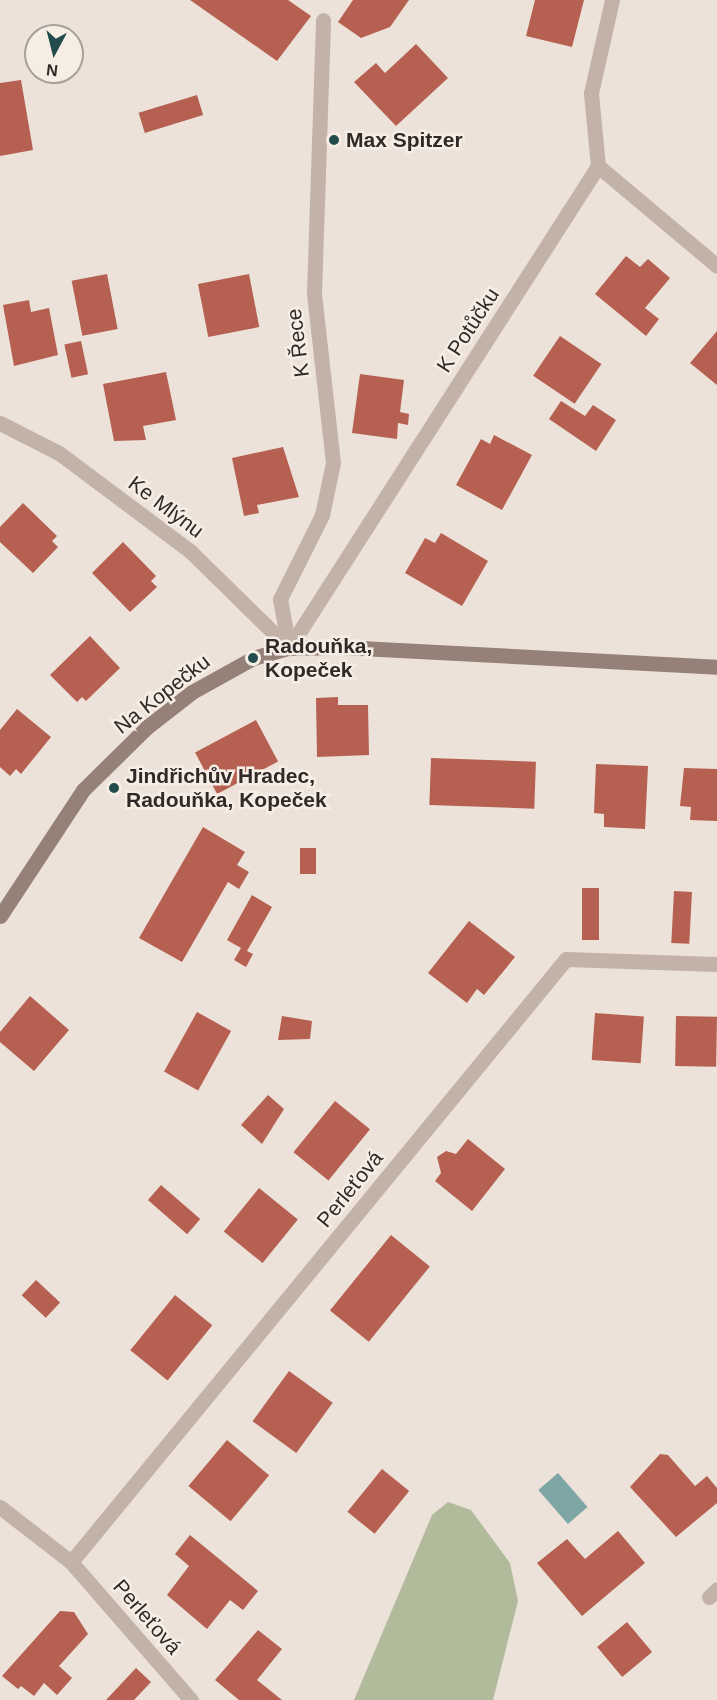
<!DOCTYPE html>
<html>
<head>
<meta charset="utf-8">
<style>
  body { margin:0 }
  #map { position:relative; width:717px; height:1700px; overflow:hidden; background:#ede2da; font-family:Arial,sans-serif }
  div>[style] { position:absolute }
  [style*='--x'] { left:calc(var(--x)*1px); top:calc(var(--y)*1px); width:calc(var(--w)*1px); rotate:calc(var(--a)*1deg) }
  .green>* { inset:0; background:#b2ba9c }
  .water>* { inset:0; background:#7da6a4; transform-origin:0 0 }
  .building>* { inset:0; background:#b56050; transform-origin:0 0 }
  .lane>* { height:15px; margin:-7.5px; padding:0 7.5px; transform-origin:7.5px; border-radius:7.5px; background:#c3b2a7 }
  .street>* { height:15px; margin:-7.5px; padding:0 7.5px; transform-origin:7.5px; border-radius:7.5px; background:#c3b2a7 }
  .secondary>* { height:15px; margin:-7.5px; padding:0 7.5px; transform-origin:7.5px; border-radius:7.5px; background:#968179 }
  .dots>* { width:16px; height:16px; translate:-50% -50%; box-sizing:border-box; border:3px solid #f6ede5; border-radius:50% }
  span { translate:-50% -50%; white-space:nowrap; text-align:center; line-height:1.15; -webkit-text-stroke:5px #f6ede5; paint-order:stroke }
  .poi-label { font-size:21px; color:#312927; font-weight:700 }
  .left { translate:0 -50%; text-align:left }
  .street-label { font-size:21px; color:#312927 }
  .north { position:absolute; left:24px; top:24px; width:60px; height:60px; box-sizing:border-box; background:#f6ede5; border:2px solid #a79f99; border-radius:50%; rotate:187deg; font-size:16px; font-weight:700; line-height:24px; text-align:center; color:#312927 }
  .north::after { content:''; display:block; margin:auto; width:21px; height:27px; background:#224c4c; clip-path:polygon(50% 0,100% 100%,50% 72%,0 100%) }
</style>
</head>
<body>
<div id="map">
  <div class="green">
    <div style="clip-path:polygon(448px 1502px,471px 1510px,510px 1563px,518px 1601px,493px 1700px,354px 1700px,432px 1515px)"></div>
  </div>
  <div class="water">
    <div style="left:558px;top:1473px;width:45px;height:26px;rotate:49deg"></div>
  </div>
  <div class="building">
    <div style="clip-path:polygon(190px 0,288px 0,311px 16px,277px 61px)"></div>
    <div style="clip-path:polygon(353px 0,409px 0,390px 27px,361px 38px,338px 22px)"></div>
    <div style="clip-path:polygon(535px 0,584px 0,572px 47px,526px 36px)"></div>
    <div style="clip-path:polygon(416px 44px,448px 78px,396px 126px,354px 82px,376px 63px,385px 73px)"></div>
    <div style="clip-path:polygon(21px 80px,33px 150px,0 156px,0 83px)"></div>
    <div style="left:197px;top:95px;width:21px;height:61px;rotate:73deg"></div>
    <div style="clip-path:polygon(626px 256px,640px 267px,648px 259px,670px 278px,645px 308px,659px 319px,646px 336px,595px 294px)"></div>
    <div style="left:107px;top:274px;width:56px;height:36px;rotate:79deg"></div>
    <div style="left:249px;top:274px;width:54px;height:52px;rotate:79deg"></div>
    <div style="clip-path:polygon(29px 300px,31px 312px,49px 308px,58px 355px,14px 366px,3px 305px)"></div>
    <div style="clip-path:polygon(717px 331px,717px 385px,690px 363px)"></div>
    <div style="left:560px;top:336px;width:50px;height:48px;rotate:34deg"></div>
    <div style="left:81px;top:341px;width:34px;height:17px;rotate:78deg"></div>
    <div style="clip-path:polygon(166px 372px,176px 420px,143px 426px,146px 440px,114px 441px,103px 384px)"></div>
    <div style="clip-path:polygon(360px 374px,404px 380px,400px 412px,409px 414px,408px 425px,398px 423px,397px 439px,352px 433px)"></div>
    <div style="clip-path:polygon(561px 401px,585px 416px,593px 405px,616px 420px,596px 451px,549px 419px)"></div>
    <div style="clip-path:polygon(494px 435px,532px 455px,502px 510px,456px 485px,481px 439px,490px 444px)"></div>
    <div style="clip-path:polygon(283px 447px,299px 497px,257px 505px,259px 513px,244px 516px,232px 458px)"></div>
    <div style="clip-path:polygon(23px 503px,57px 536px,52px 541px,58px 547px,33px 573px,0 542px,0 527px)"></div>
    <div style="clip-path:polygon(441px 533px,488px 561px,462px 606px,405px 573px,425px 538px,435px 543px)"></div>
    <div style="clip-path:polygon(123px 542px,156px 576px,151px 581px,157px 587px,130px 612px,92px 573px)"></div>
    <div style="clip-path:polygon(90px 636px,120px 668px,86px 701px,82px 697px,77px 702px,50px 675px)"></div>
    <div style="clip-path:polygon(338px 697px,338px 705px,368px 705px,369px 755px,317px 757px,316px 698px)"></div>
    <div style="clip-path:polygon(17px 709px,51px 737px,21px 774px,16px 769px,10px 776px,0 767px,0 730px)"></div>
    <div style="left:256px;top:720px;width:47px;height:69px;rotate:62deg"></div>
    <div style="left:431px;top:758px;width:105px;height:47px;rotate:2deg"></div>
    <div style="clip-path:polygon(596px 764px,648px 766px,645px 829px,604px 827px,604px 814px,594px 813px)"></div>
    <div style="clip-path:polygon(684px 768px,717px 769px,717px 821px,690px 820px,691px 807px,680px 806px)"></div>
    <div style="clip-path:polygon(203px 827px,245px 852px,237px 865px,249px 872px,239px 889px,228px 882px,182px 962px,139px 938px)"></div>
    <div style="left:300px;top:848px;width:16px;height:26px"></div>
    <div style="left:582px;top:888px;width:17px;height:52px"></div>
    <div style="left:674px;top:891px;width:18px;height:52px;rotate:3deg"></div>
    <div style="clip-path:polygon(252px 895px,272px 907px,247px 951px,253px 954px,246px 967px,234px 960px,241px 948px,227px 940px)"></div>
    <div style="clip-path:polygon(469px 921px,515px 957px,484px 995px,477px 989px,467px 1003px,428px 973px)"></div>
    <div style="clip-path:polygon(30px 996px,69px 1030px,34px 1071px,0 1042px,0 1032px)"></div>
    <div style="left:197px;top:1012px;width:39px;height:68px;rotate:29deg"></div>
    <div style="left:595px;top:1013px;width:49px;height:47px;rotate:4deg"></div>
    <div style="clip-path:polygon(282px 1016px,312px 1021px,310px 1039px,278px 1040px)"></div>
    <div style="left:676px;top:1016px;width:41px;height:50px;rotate:1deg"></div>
    <div style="clip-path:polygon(268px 1095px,284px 1109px,262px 1144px,241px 1125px)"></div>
    <div style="left:335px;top:1101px;width:45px;height:66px;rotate:39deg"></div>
    <div style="clip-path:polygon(468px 1139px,505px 1169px,472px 1211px,435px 1181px,441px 1173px,437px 1157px,446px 1151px,456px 1154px)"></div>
    <div style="left:161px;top:1185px;width:52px;height:20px;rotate:41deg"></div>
    <div style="left:259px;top:1188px;width:50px;height:56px;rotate:39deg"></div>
    <div style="left:391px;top:1235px;width:50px;height:97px;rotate:39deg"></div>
    <div style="left:36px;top:1280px;width:33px;height:21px;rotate:43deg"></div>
    <div style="left:175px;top:1295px;width:48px;height:71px;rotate:39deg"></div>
    <div style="left:289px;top:1371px;width:54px;height:62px;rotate:36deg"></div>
    <div style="left:227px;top:1440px;width:55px;height:60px;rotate:40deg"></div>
    <div style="clip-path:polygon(660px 1454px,668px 1455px,695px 1486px,707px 1476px,717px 1488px,717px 1503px,676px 1537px,630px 1487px)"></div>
    <div style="left:382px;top:1469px;width:35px;height:55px;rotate:39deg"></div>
    <div style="clip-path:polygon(618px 1531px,645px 1563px,582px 1616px,537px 1563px,567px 1539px,585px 1559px)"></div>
    <div style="clip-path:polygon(190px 1535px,258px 1591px,243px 1610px,230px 1600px,207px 1629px,167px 1595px,189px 1566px,175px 1554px)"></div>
    <div style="clip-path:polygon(60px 1611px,74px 1612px,88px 1634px,59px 1666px,72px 1678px,57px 1695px,44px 1683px,34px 1696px,21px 1686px,18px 1689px,2px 1676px)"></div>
    <div style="left:627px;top:1622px;width:39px;height:39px;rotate:50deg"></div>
    <div style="clip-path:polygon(258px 1630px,282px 1649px,257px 1680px,282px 1700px,239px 1700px,215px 1680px)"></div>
    <div style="clip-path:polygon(136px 1668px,151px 1682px,134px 1700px,106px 1700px)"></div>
  </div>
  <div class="lane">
    <div style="--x:598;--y:166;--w:73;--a:-95.5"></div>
    <div style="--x:591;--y:93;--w:95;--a:-77.3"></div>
  </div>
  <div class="street">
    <div style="--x:0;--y:423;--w:66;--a:27"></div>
    <div style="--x:59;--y:453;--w:164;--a:36.8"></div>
    <div style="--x:190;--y:551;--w:139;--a:44.4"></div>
    <div style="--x:289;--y:648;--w:573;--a:-57.34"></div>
    <div style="--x:598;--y:166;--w:155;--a:40"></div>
    <div style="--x:289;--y:648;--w:50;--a:-100.4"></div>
    <div style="--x:280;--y:599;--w:94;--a:-63.4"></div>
    <div style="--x:322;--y:515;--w:53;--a:-78.1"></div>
    <div style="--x:333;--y:463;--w:171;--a:-96.4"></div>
    <div style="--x:314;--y:293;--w:273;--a:-88.1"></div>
    <div style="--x:0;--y:1507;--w:90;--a:37.8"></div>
    <div style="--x:71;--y:1562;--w:780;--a:-50.62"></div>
    <div style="--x:566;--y:959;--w:151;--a:1.9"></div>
    <div style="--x:71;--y:1562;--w:183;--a:49"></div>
    <div style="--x:709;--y:1597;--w:11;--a:-45"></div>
  </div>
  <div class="secondary">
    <div style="--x:0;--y:916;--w:151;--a:-56.6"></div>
    <div style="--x:83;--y:790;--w:90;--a:-44.5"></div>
    <div style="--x:147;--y:727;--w:57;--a:-37.9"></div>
    <div style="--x:192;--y:692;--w:70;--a:-29.1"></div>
    <div style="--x:253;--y:658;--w:37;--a:-16"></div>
    <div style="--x:289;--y:648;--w:52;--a:-1.1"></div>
    <div style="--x:341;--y:647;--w:377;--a:3"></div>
  </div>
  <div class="dots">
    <div style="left:334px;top:140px;background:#224c4c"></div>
    <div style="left:253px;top:658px;background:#224c4c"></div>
    <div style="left:114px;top:788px;background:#224c4c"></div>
  </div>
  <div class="poi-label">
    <span class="left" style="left:346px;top:140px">Max Spitzer</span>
    <span class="left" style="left:265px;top:658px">Radouňka,<br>Kopeček</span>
    <span class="left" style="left:126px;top:788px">Jindřichův Hradec,<br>Radouňka, Kopeček</span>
  </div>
  <div class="street-label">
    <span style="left:468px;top:330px;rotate:-57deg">K Potůčku</span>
    <span style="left:298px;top:343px;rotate:-97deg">K Řece</span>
    <span style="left:166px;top:507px;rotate:37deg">Ke Mlýnu</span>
    <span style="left:162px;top:694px;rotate:-38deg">Na Kopečku</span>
    <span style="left:350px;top:1189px;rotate:-51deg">Perleťová</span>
    <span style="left:147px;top:1617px;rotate:49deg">Perleťová</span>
  </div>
  <div class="north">N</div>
</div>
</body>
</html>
